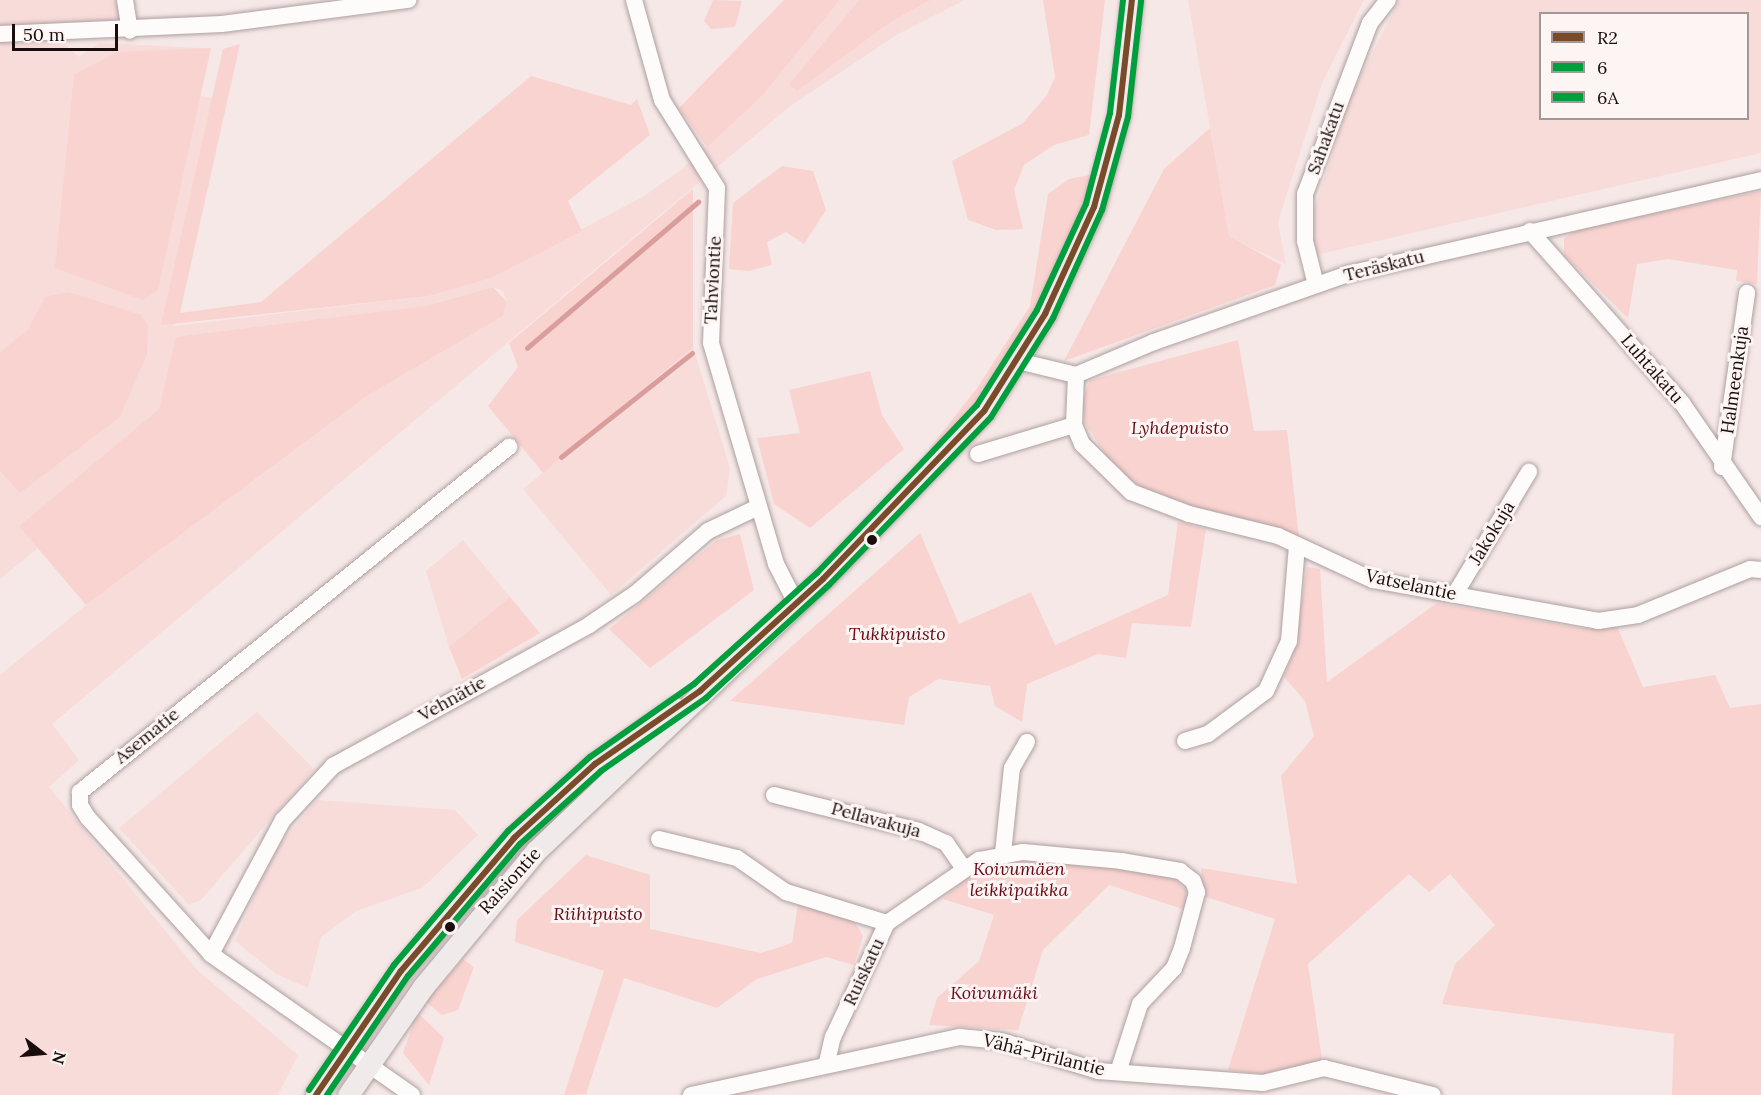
<!DOCTYPE html>
<html>
<head>
<meta charset="utf-8">
<style>
  body { margin:0 }
  #map { position:relative; width:1761px; height:1095px; overflow:hidden; background:#f6e8e7; font-family:Lora,serif }
  div>[style] { position:absolute }
  [style*='--x'] { left:calc(var(--x)*1px); top:calc(var(--y)*1px); width:calc(var(--w)*1px); rotate:calc(var(--a)*1deg) }
  .built>* { inset:0; background:#f8dcda }
  .green>* { inset:0; background:#f9d3d0 }
  .stream>* { height:4.5px; margin:-2.25px; padding:0 2.25px; transform-origin:2.25px; border-radius:2.25px; background:#d99e9b }
  .roads { filter:drop-shadow(0 0 2px #ada0a0) drop-shadow(0 0 2px #ada0a0) }
  .minor>* { height:16px; margin:-8px; padding:0 8px; transform-origin:8px; border-radius:8px; background:#fefcfb }
  .major>* { height:21px; margin:-10.5px; padding:0 10.5px; transform-origin:10.5px; border-radius:10.5px; background:#f1eaea }
  .bus-1>* { height:6px; margin:-3px; padding:0 3px; transform-origin:3px; border-radius:3px; background:#7a4b2a }
  .bus-2>* { height:6px; margin:-3px; padding:0 3px; transform-origin:3px; border-radius:3px; background:#009e3d }
  .bus-3>* { height:6px; margin:-3px; padding:0 3px; transform-origin:3px; border-radius:3px; background:#009e3d }
  .dots>* { width:16px; height:16px; translate:-50% -50%; box-sizing:border-box; border:3px solid #fdf5f4; border-radius:50% }
  span { translate:-50% -50%; white-space:nowrap; text-align:center; line-height:1.15; -webkit-text-stroke:6px #fdf5f4; paint-order:stroke }
  .street-label { font-size:18px; color:#1a0d0d }
  .park-label { font-size:18px; color:#690914; font-style:italic }
  .legend { position:absolute; left:1539px; top:12px; width:210px; height:108px; box-sizing:border-box; background:#fdf5f4; border:2px solid #a29898; margin:0; padding:8px 10px; list-style:none; font-size:18px; color:#1a0d0d }
  .legend li { display:flex; align-items:center; gap:12px; height:30px }
  .legend b { width:30px; border:2px solid #a29898 }
  .north { position:absolute; left:12px; top:1023px; width:60px; height:60px; -webkit-text-stroke:4px #fdf5f4; paint-order:stroke; rotate:106deg; font-size:16px; font-weight:700; line-height:24px; text-align:center; color:#1a0d0d }
  .north::after { content:''; display:block; margin:auto; width:21px; height:27px; background:#1a0d0d; clip-path:polygon(50% 0,100% 100%,50% 72%,0 100%) }
  .scale { position:absolute; left:12px; top:24px; width:106px; height:27px; box-sizing:border-box; border:3px solid #1a0d0d; border-top:0; padding-left:8px; font-size:18px; line-height:21px; white-space:nowrap; color:#1a0d0d; -webkit-text-stroke:4px #fdf5f4; paint-order:stroke }
</style>
</head>
<body>
<div id="map">
  <div class="built">
    <div style="clip-path:polygon(0 0,120px 0,123px 23px,0 28px)"></div>
    <div style="clip-path:polygon(840px 0,859px 0,790px 83px,796px 91px,892px 21px,931px 0,965px 0,898px 34px,789px 107px,52px 724px,79px 760px,49px 787px,197px 970px,298px 1055px,278px 1095px,0 1095px,0 675px,86px 605px,367px 396px,503px 316px,507px 302px,503px 291px,493px 287px,426px 306px,176px 340px,160px 409px,20px 525px,38px 548px,0 579px,0 42px,65px 45px,79px 57px,99px 43px,202px 48px,194px 95px,217px 99px,171px 304px,174px 326px,429px 296px,491px 278px,644px 196px,681px 170px,762px 96px)"></div>
    <div style="clip-path:polygon(1188px 0,1364px 0,1322px 83px,1278px 222px,1286px 264px,1229px 237px)"></div>
    <div style="clip-path:polygon(evenodd,1399px 0,1761px 0,1761px 153px,1316px 255px,1310px 223px,1351px 95px,1399px 0,1540px 14px,1748px 14px,1748px 118px,1540px 118px,1540px 14px)"></div>
    <div style="clip-path:polygon(693px 347px,730px 468px,726px 496px,611px 595px,523px 489px)"></div>
    <div style="clip-path:polygon(463px 540px,510px 597px,449px 647px,426px 571px)"></div>
    <div style="clip-path:polygon(257px 712px,314px 769px,201px 900px,189px 905px,119px 828px)"></div>
    <div style="clip-path:polygon(317px 800px,455px 810px,478px 835px,422px 888px,356px 911px,321px 937px,308px 988px,276px 974px,235px 941px,273px 853px)"></div>
  </div>
  <div class="green">
    <div style="clip-path:polygon(713px 0,742px 1px,735px 27px,711px 29px,704px 21px)"></div>
    <div style="clip-path:polygon(784px 0,840px 0,762px 96px,707px 147px,679px 108px)"></div>
    <div style="clip-path:polygon(859px 0,931px 0,892px 21px,797px 91px,789px 84px)"></div>
    <div style="clip-path:polygon(1043px 0,1105px 0,1089px 135px,1054px 145px,1024px 165px,1014px 190px,1023px 229px,996px 230px,968px 220px,952px 161px,1023px 123px,1047px 95px,1055px 77px)"></div>
    <div style="clip-path:polygon(240px 44px,180px 313px,261px 302px,531px 76px,631px 105px,637px 99px,650px 135px,568px 201px,582px 231px,491px 278px,429px 296px,161px 325px,223px 49px)"></div>
    <div style="clip-path:polygon(211px 48px,158px 290px,143px 300px,55px 268px,74px 75px,117px 52px)"></div>
    <div style="clip-path:polygon(1210px 128px,1229px 236px,1281px 265px,1275px 285px,1064px 361px,1164px 169px)"></div>
    <div style="clip-path:polygon(782px 166px,813px 171px,826px 210px,804px 244px,786px 232px,767px 242px,772px 265px,749px 271px,729px 269px,733px 203px)"></div>
    <div style="clip-path:polygon(1094px 174px,1048px 289px,1028px 322px,983px 393px,941px 446px,929px 449px,977px 388px,1030px 306px,1048px 194px,1069px 179px)"></div>
    <div style="clip-path:polygon(693px 189px,693px 347px,543px 473px,488px 406px,518px 367px,509px 343px)"></div>
    <div style="clip-path:polygon(1761px 191px,1757px 284px,1736px 281px,1737px 270px,1668px 259px,1637px 264px,1628px 318px,1564px 255px,1564px 238px,1579px 229px)"></div>
    <div style="clip-path:polygon(493px 287px,507px 302px,503px 316px,367px 396px,86px 605px,19px 526px,159px 409px,176px 337px,426px 306px)"></div>
    <div style="clip-path:polygon(69px 292px,141px 315px,148px 326px,147px 354px,120px 417px,20px 493px,0 471px,0 352px,28px 330px,45px 297px)"></div>
    <div style="clip-path:polygon(1238px 340px,1254px 431px,1287px 430px,1299px 537px,1151px 495px,1112px 465px,1085px 423px,1081px 405px,1090px 380px)"></div>
    <div style="clip-path:polygon(870px 371px,882px 415px,904px 449px,810px 528px,774px 504px,757px 438px,800px 433px,789px 390px)"></div>
    <div style="clip-path:polygon(1178px 522px,1206px 529px,1191px 627px,1132px 623px,1126px 658px,1098px 654px,1027px 684px,1022px 722px,995px 706px,990px 686px,938px 679px,909px 697px,904px 725px,730px 701px,920px 533px,959px 624px,1031px 592px,1055px 645px,1168px 595px)"></div>
    <div style="clip-path:polygon(740px 534px,754px 590px,650px 668px,609px 629px,717px 540px)"></div>
    <div style="clip-path:polygon(1307px 567px,1320px 569px,1327px 682px,1437px 603px,1579px 628px,1617px 626px,1643px 687px,1715px 675px,1730px 708px,1761px 704px,1761px 1095px,1672px 1095px,1674px 1034px,1442px 1004px,1455px 964px,1495px 925px,1450px 874px,1429px 892px,1409px 874px,1308px 964px,1322px 1059px,1272px 1075px,1228px 1070px,1275px 919px,1203px 896px,1201px 868px,1297px 884px,1281px 776px,1314px 736px,1305px 701px,1284px 677px,1295px 649px)"></div>
    <div style="clip-path:polygon(510px 597px,540px 633px,462px 679px,449px 647px)"></div>
    <div style="clip-path:polygon(586px 855px,650px 875px,650px 929px,761px 953px,792px 943px,799px 898px,853px 919px,863px 936px,854px 965px,826px 957px,757px 979px,717px 1008px,624px 978px,586px 1094px,564px 1095px,604px 971px,515px 942px,517px 920px)"></div>
    <div style="clip-path:polygon(1023px 855px,1172px 877px,1186px 890px,1186px 910px,1109px 885px,1043px 950px,1018px 1030px,929px 1025px,937px 998px,979px 961px,994px 915px,943px 899px,976px 869px)"></div>
    <div style="clip-path:polygon(463px 959px,474px 967px,458px 1010px,442px 1015px,426px 1002px)"></div>
    <div style="clip-path:polygon(417px 1012px,444px 1038px,429px 1085px,403px 1053px)"></div>
  </div>
  <div class="stream">
    <div style="--x:527;--y:348;--w:225;--a:-40.5"></div>
    <div style="--x:561;--y:457;--w:167;--a:-38.4"></div>
  </div>
  <div class="roads">
    <div class="minor">
      <div style="--x:125;--y:0;--w:31;--a:81"></div>
      <div style="--x:634;--y:0;--w:104;--a:74.4"></div>
      <div style="--x:662;--y:100;--w:104;--a:58"></div>
      <div style="--x:717;--y:188;--w:155;--a:92.2"></div>
      <div style="--x:711;--y:343;--w:230;--a:73.6"></div>
      <div style="--x:776;--y:564;--w:44;--a:62.9"></div>
      <div style="--x:0;--y:34;--w:222;--a:-2.6"></div>
      <div style="--x:222;--y:24;--w:188;--a:-7.4"></div>
      <div style="--x:1530;--y:231;--w:230;--a:48.5"></div>
      <div style="--x:1682;--y:403;--w:139;--a:55.3"></div>
      <div style="--x:1316;--y:285;--w:45;--a:-104"></div>
      <div style="--x:1305;--y:241;--w:47;--a:-90"></div>
      <div style="--x:1305;--y:194;--w:183;--a:-69.2"></div>
      <div style="--x:1370;--y:23;--w:29;--a:-52"></div>
      <div style="--x:1018;--y:361;--w:60;--a:13.6"></div>
      <div style="--x:1076;--y:375;--w:85;--a:-22.9"></div>
      <div style="--x:1154;--y:342;--w:206;--a:-19.3"></div>
      <div style="--x:1348;--y:274;--w:424;--a:-12.8"></div>
      <div style="--x:1076;--y:375;--w:50;--a:92.3"></div>
      <div style="--x:1074;--y:425;--w:21;--a:67"></div>
      <div style="--x:1082;--y:444;--w:69;--a:44.4"></div>
      <div style="--x:1131;--y:492;--w:62;--a:20.8"></div>
      <div style="--x:1189;--y:514;--w:92;--a:13.9"></div>
      <div style="--x:1278;--y:536;--w:105;--a:24.9"></div>
      <div style="--x:1373;--y:580;--w:229;--a:10.3"></div>
      <div style="--x:1598;--y:621;--w:40;--a:-8.5"></div>
      <div style="--x:1638;--y:615;--w:121;--a:-22.3"></div>
      <div style="--x:1750;--y:569;--w:11;--a:5"></div>
      <div style="--x:978;--y:454;--w:100;--a:-16.8"></div>
      <div style="--x:1722;--y:467;--w:176;--a:-81.8"></div>
      <div style="--x:1455;--y:594;--w:143;--a:-58.8"></div>
      <div style="--x:1185;--y:741;--w:24;--a:-17"></div>
      <div style="--x:1208;--y:734;--w:72;--a:-36.6"></div>
      <div style="--x:1266;--y:691;--w:55;--a:-65.3"></div>
      <div style="--x:1289;--y:641;--w:96;--a:-85.2"></div>
      <div style="--x:774;--y:795;--w:149;--a:13.9"></div>
      <div style="--x:919;--y:831;--w:30;--a:24"></div>
      <div style="--x:946;--y:843;--w:32;--a:55"></div>
      <div style="--x:659;--y:839;--w:80;--a:13.7"></div>
      <div style="--x:737;--y:858;--w:60;--a:34.8"></div>
      <div style="--x:786;--y:892;--w:106;--a:17.1"></div>
      <div style="--x:1003;--y:853;--w:85;--a:-84"></div>
      <div style="--x:1012;--y:768;--w:30;--a:-60"></div>
      <div style="--x:211;--y:954;--w:152;--a:-61.8"></div>
      <div style="--x:283;--y:820;--w:74;--a:-47.2"></div>
      <div style="--x:333;--y:766;--w:292;--a:-28.8"></div>
      <div style="--x:589;--y:625;--w:55;--a:-34"></div>
      <div style="--x:635;--y:594;--w:96;--a:-40.8"></div>
      <div style="--x:708;--y:531;--w:55;--a:-25.6"></div>
      <div style="--x:827;--y:1062;--w:26;--a:-77"></div>
      <div style="--x:833;--y:1037;--w:126;--a:-64.7"></div>
      <div style="--x:887;--y:923;--w:112;--a:-34.4"></div>
      <div style="--x:979;--y:860;--w:45;--a:-10.3"></div>
      <div style="--x:1023;--y:852;--w:98;--a:5.2"></div>
      <div style="--x:1121;--y:861;--w:60;--a:9.6"></div>
      <div style="--x:1180;--y:871;--w:16;--a:38"></div>
      <div style="--x:1193;--y:881;--w:12;--a:70"></div>
      <div style="--x:1197;--y:892;--w:58;--a:105"></div>
      <div style="--x:1182;--y:948;--w:22;--a:112"></div>
      <div style="--x:1174;--y:968;--w:50;--a:133.4"></div>
      <div style="--x:1140;--y:1004;--w:71;--a:107.9"></div>
      <div style="--x:412;--y:1095;--w:246;--a:-145"></div>
      <div style="--x:211;--y:954;--w:183;--a:-132.1"></div>
      <div style="--x:88;--y:818;--w:15;--a:-122"></div>
      <div style="--x:80;--y:805;--w:13;--a:-90"></div>
      <div style="--x:80;--y:792;--w:551;--a:-38.81"></div>
      <div style="--x:691;--y:1095;--w:275;--a:-12.2"></div>
      <div style="--x:960;--y:1037;--w:41;--a:5.6"></div>
      <div style="--x:1001;--y:1041;--w:102;--a:17.2"></div>
      <div style="--x:1098;--y:1071;--w:165;--a:4.2"></div>
      <div style="--x:1263;--y:1083;--w:63;--a:-13.8"></div>
      <div style="--x:1324;--y:1068;--w:112;--a:13.9"></div>
    </div>
    <div class="major">
      <div style="--x:316;--y:1095;--w:150;--a:-55.6"></div>
      <div style="--x:401;--y:971;--w:175;--a:-49.6"></div>
      <div style="--x:514;--y:838;--w:110;--a:-42.4"></div>
      <div style="--x:595;--y:764;--w:98;--a:-35"></div>
      <div style="--x:348;--y:1095;--w:131;--a:-55.2"></div>
      <div style="--x:423;--y:987;--w:177;--a:-50.3"></div>
      <div style="--x:536;--y:851;--w:395;--a:-43.5"></div>
      <div style="--x:823;--y:579;--w:233;--a:-46.2"></div>
      <div style="--x:984;--y:411;--w:115;--a:-57.8"></div>
      <div style="--x:1045;--y:314;--w:118;--a:-65.4"></div>
      <div style="--x:1094;--y:207;--w:95;--a:-74.8"></div>
      <div style="--x:1119;--y:115;--w:116;--a:-83.6"></div>
    </div>
  </div>
  <div class="bus-1">
    <div style="--x:316;--y:1095;--w:150;--a:-55.6"></div>
    <div style="--x:401;--y:971;--w:175;--a:-49.6"></div>
    <div style="--x:514;--y:838;--w:110;--a:-42.4"></div>
    <div style="--x:595;--y:764;--w:128;--a:-34.8"></div>
    <div style="--x:700;--y:691;--w:166;--a:-42.3"></div>
    <div style="--x:823;--y:579;--w:233;--a:-46.2"></div>
    <div style="--x:984;--y:411;--w:115;--a:-57.8"></div>
    <div style="--x:1045;--y:314;--w:118;--a:-65.4"></div>
    <div style="--x:1094;--y:207;--w:95;--a:-74.8"></div>
    <div style="--x:1119;--y:115;--w:116;--a:-83.6"></div>
  </div>
  <div class="bus-2">
    <div style="--x:327;--y:1095;--w:144;--a:-55.8"></div>
    <div style="--x:408;--y:976;--w:173;--a:-49.7"></div>
    <div style="--x:520;--y:844;--w:109;--a:-42"></div>
    <div style="--x:601;--y:771;--w:128;--a:-34.8"></div>
    <div style="--x:706;--y:698;--w:167;--a:-42.6"></div>
    <div style="--x:829;--y:585;--w:233;--a:-46"></div>
    <div style="--x:991;--y:417;--w:117;--a:-57.9"></div>
    <div style="--x:1053;--y:318;--w:119;--a:-65.6"></div>
    <div style="--x:1102;--y:210;--w:97;--a:-74.4"></div>
    <div style="--x:1128;--y:117;--w:117;--a:-83.6"></div>
  </div>
  <div class="bus-3">
    <div style="--x:309;--y:1090;--w:151;--a:-55.8"></div>
    <div style="--x:394;--y:965;--w:176;--a:-49.6"></div>
    <div style="--x:508;--y:831;--w:110;--a:-42.1"></div>
    <div style="--x:590;--y:757;--w:127;--a:-35.1"></div>
    <div style="--x:694;--y:684;--w:166;--a:-42.1"></div>
    <div style="--x:817;--y:573;--w:232;--a:-46.4"></div>
    <div style="--x:977;--y:405;--w:112;--a:-57.7"></div>
    <div style="--x:1037;--y:310;--w:117;--a:-65.2"></div>
    <div style="--x:1086;--y:204;--w:94;--a:-75.2"></div>
    <div style="--x:1110;--y:113;--w:114;--a:-83.4"></div>
  </div>
  <div class="dots">
    <div style="left:872px;top:540px;background:#1a0d0d"></div>
    <div style="left:450px;top:927px;background:#1a0d0d"></div>
  </div>
  <div class="street-label">
    <span style="left:1326px;top:138px;rotate:-70deg">Sahakatu</span>
    <span style="left:1384px;top:266px;rotate:-14deg">Teräskatu</span>
    <span style="left:713px;top:280px;rotate:-87deg">Tahviontie</span>
    <span style="left:1652px;top:369px;rotate:49deg">Luhtakatu</span>
    <span style="left:1735px;top:380px;rotate:-82deg">Halmeenkuja</span>
    <span style="left:1492px;top:533px;rotate:-59deg">Jakokuja</span>
    <span style="left:1411px;top:585px;rotate:12deg">Vatselantie</span>
    <span style="left:452px;top:699px;rotate:-29deg">Vehnätie</span>
    <span style="left:147px;top:736px;rotate:-39deg">Asematie</span>
    <span style="left:876px;top:820px;rotate:15deg">Pellavakuja</span>
    <span style="left:510px;top:881px;rotate:-48deg">Raisiontie</span>
    <span style="left:864px;top:972px;rotate:-65deg">Ruiskatu</span>
    <span style="left:1044px;top:1055px;rotate:14deg">Vähä-Pirilantie</span>
  </div>
  <div class="park-label">
    <span style="left:1180px;top:428px">Lyhdepuisto</span>
    <span style="left:897px;top:634px">Tukkipuisto</span>
    <span style="left:1019px;top:880px">Koivumäen<br>leikkipaikka</span>
    <span style="left:598px;top:914px">Riihipuisto</span>
    <span style="left:994px;top:993px">Koivumäki</span>
  </div>
  <ul class="legend">
  <li><b style="height:8px;background:#7a4b2a"></b>R2</li>
  <li><b style="height:8px;background:#009e3d"></b>6</li>
  <li><b style="height:8px;background:#009e3d"></b>6A</li>
  </ul>
  <div class="north">N</div>
  <div class="scale">50 m</div>
</div>
</body>
</html>
